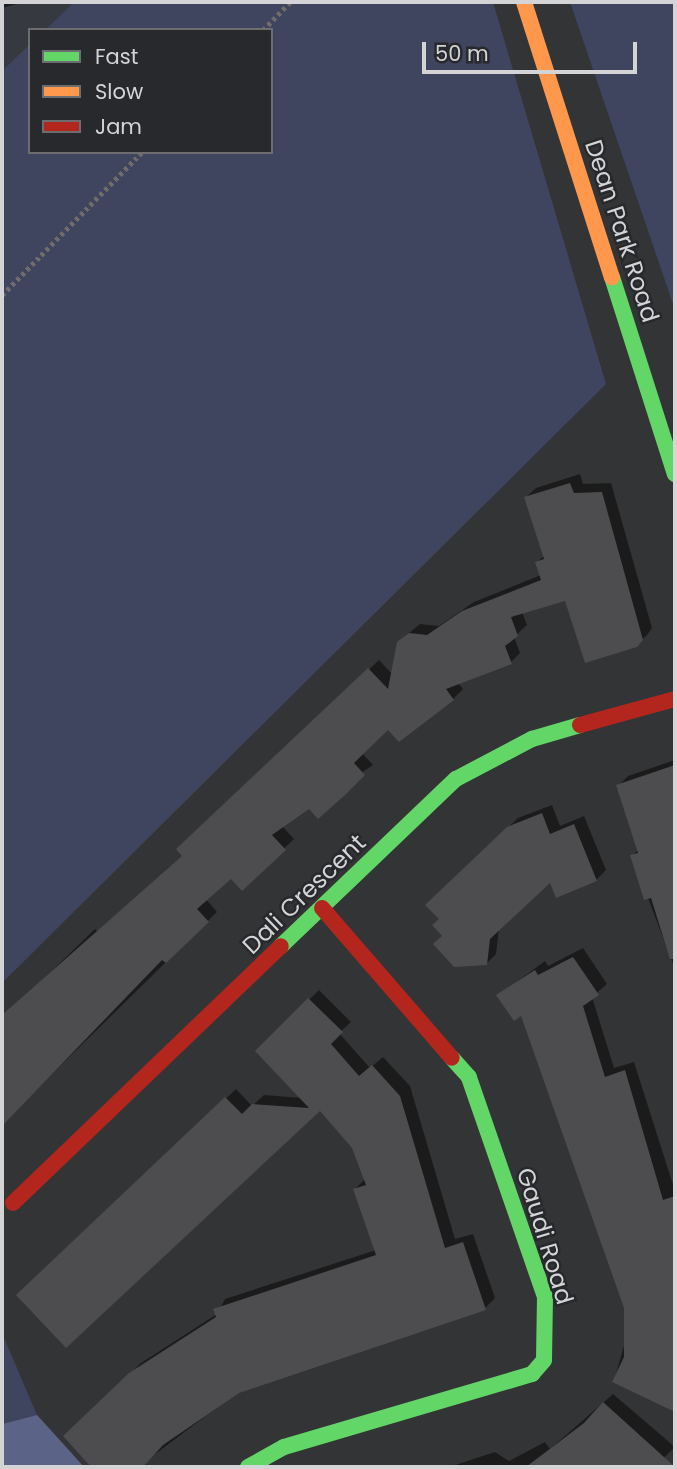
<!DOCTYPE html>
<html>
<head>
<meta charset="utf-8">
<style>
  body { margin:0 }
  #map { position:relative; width:677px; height:1469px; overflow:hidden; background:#333435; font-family:Poppins,sans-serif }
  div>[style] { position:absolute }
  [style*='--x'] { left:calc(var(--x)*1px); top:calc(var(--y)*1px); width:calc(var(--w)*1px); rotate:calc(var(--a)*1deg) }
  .built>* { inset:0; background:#373941 }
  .green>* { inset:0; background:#3f445f }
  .forest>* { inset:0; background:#5b6386 }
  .shadow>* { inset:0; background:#0007 }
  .building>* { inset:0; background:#4d4d4f }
  .path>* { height:4.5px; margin-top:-2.25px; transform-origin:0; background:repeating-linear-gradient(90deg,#6f6c6b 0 3.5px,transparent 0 7px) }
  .fast>* { height:16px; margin:-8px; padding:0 8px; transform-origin:8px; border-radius:8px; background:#63d668 }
  .slow>* { height:16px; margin:-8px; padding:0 8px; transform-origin:8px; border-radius:8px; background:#ff974d }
  .jam>* { height:16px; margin:-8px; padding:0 8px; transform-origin:8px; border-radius:8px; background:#b3261e }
  span { translate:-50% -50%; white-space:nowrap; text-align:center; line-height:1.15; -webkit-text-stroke:5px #28292c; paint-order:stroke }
  .street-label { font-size:24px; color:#d4d4d6 }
  .frame { position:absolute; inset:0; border:4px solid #d4d4d6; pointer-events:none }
  .legend { position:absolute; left:28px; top:28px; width:245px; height:126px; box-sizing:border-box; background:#28292c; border:2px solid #6d6d70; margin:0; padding:9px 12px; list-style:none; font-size:21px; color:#d4d4d6 }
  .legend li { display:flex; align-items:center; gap:14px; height:35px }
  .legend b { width:35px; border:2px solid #6d6d70 }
  .scale { position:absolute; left:422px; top:42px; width:215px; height:32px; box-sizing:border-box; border:4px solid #d4d4d6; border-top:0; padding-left:9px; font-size:21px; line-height:24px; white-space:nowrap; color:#d4d4d6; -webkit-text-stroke:5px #28292c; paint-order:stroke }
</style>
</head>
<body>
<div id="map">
  <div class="built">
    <div style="clip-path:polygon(2px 2px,74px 2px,45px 30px,30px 30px,30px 44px,2px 71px)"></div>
  </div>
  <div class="green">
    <div style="clip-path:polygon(74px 2px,493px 2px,606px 384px,2px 983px,2px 71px,30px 44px,30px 152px,271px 152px,271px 30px,45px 30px)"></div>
    <div style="clip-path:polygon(570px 2px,675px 2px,675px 310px)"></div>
    <div style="clip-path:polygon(2px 1333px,37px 1415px,2px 1424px)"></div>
  </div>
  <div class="forest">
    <div style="clip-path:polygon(37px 1415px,67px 1448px,84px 1467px,2px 1467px,2px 1424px)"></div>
  </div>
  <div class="shadow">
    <div style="clip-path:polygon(2px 2px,24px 2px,2px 8px)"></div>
    <div style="clip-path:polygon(580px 474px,583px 484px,611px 483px,652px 628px,647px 635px,636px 645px,566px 598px,522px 612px,527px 625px,514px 637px,520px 653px,511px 662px,458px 683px,463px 689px,453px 699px,388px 728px,362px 753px,373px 765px,282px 826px,294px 839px,242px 888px,231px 877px,206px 899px,217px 912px,2px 1123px,2px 1019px,95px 929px,99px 933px,184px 855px,188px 840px,379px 660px,392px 674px,398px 643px,409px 633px,420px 624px,439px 626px,474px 602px,541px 575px,537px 562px,545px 555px,526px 497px,536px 488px)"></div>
    <div style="clip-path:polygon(675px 760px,675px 969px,632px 856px,638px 850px,618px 786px,628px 776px)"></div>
    <div style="clip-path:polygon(552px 805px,560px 826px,584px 816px,606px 870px,596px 880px,551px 880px,499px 929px,496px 954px,486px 964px,444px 935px,441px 919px,427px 905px,518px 818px)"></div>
    <div style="clip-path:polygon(583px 948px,607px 984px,592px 997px,614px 1068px,634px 1062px,675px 1191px,675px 1337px,646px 1338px,675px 1351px,675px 1411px,614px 1381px,625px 1342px,626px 1308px,522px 1014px,499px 995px,545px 961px,548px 966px)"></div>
    <div style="clip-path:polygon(319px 990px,351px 1022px,339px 1033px,370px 1068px,383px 1057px,410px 1086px,455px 1239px,473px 1234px,495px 1298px,485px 1308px,239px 1391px,138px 1467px,93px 1467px,65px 1436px,141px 1363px,217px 1314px,225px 1299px,376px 1250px,355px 1189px,365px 1179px,354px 1147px,320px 1108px,19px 1295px,236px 1089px,252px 1106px,264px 1095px,302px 1098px,257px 1051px)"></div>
    <div style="clip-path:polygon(613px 1394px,675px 1447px,654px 1467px,449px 1467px,495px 1452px,509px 1461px,545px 1442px,550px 1449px)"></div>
  </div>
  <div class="building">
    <div style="clip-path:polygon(570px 483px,574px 493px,602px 492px,643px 640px,637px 647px,585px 663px,565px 601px,511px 617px,518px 636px,505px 646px,512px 664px,446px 689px,454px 700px,399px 742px,388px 730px,354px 763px,365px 775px,345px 795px,318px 819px,309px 809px,272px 835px,286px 850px,242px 891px,231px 879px,197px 909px,209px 922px,166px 963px,162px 960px,2px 1126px,2px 1015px,182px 856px,176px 849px,368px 668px,388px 689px,397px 642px,409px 633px,427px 635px,462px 611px,541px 580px,535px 562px,544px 559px,524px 497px)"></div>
    <div style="clip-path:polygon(675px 765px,675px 959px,670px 959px,651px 898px,644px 900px,630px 855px,638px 853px,616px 785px)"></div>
    <div style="clip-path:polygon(542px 813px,550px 834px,574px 824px,597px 881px,556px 898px,550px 883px,490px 939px,487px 965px,454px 967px,433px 944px,442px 936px,432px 925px,439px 919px,425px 905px,507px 827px)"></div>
    <div style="clip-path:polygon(573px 957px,599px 995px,583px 1006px,605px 1077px,625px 1070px,663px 1200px,675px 1196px,675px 1412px,612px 1382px,624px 1357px,624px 1308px,521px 1016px,514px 1021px,496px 995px,535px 970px,538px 975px)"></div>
    <div style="clip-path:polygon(308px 998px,343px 1032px,331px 1044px,359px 1076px,372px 1065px,400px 1096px,445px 1248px,463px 1242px,486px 1310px,239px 1393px,163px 1445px,143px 1467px,91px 1467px,63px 1436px,129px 1373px,216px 1317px,213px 1309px,376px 1255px,353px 1189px,366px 1185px,352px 1148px,320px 1111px,66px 1348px,16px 1295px,225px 1097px,242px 1114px,252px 1104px,309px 1108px,255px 1051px)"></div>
    <div style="clip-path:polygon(603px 1402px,675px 1467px,526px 1467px,584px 1423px)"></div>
  </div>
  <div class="path">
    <div style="--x:263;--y:30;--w:39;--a:-46"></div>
    <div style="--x:2;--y:295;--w:200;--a:-45.6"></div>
  </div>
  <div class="fast">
    <div style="--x:612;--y:277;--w:207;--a:72.3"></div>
    <div style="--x:281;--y:946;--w:242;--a:-43.7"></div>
    <div style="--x:456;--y:779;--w:86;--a:-27.8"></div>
    <div style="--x:532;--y:739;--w:50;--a:-16.3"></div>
    <div style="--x:248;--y:1467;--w:41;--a:-29.1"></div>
    <div style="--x:284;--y:1447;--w:259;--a:-16.4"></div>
    <div style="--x:532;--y:1374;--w:18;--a:-49"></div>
    <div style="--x:544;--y:1360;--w:63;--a:-89.1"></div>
    <div style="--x:545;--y:1297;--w:233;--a:-109.1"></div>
    <div style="--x:469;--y:1077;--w:25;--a:-132"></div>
  </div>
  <div class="slow">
    <div style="--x:524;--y:2;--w:289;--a:72.3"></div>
  </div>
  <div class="jam">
    <div style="--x:580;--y:725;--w:98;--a:-15.3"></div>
    <div style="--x:322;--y:908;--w:198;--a:49.1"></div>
    <div style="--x:13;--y:1203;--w:371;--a:-43.8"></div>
  </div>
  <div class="street-label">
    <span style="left:622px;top:231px;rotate:72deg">Dean Park Road</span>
    <span style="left:304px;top:894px;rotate:-44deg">Dali Crescent</span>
    <span style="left:545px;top:1236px;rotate:73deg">Gaudi Road</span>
  </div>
  <div class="frame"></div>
  <ul class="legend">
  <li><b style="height:9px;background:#63d668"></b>Fast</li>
  <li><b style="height:9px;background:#ff974d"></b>Slow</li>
  <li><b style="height:9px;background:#b3261e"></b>Jam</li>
  </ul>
  <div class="scale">50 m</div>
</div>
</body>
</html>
